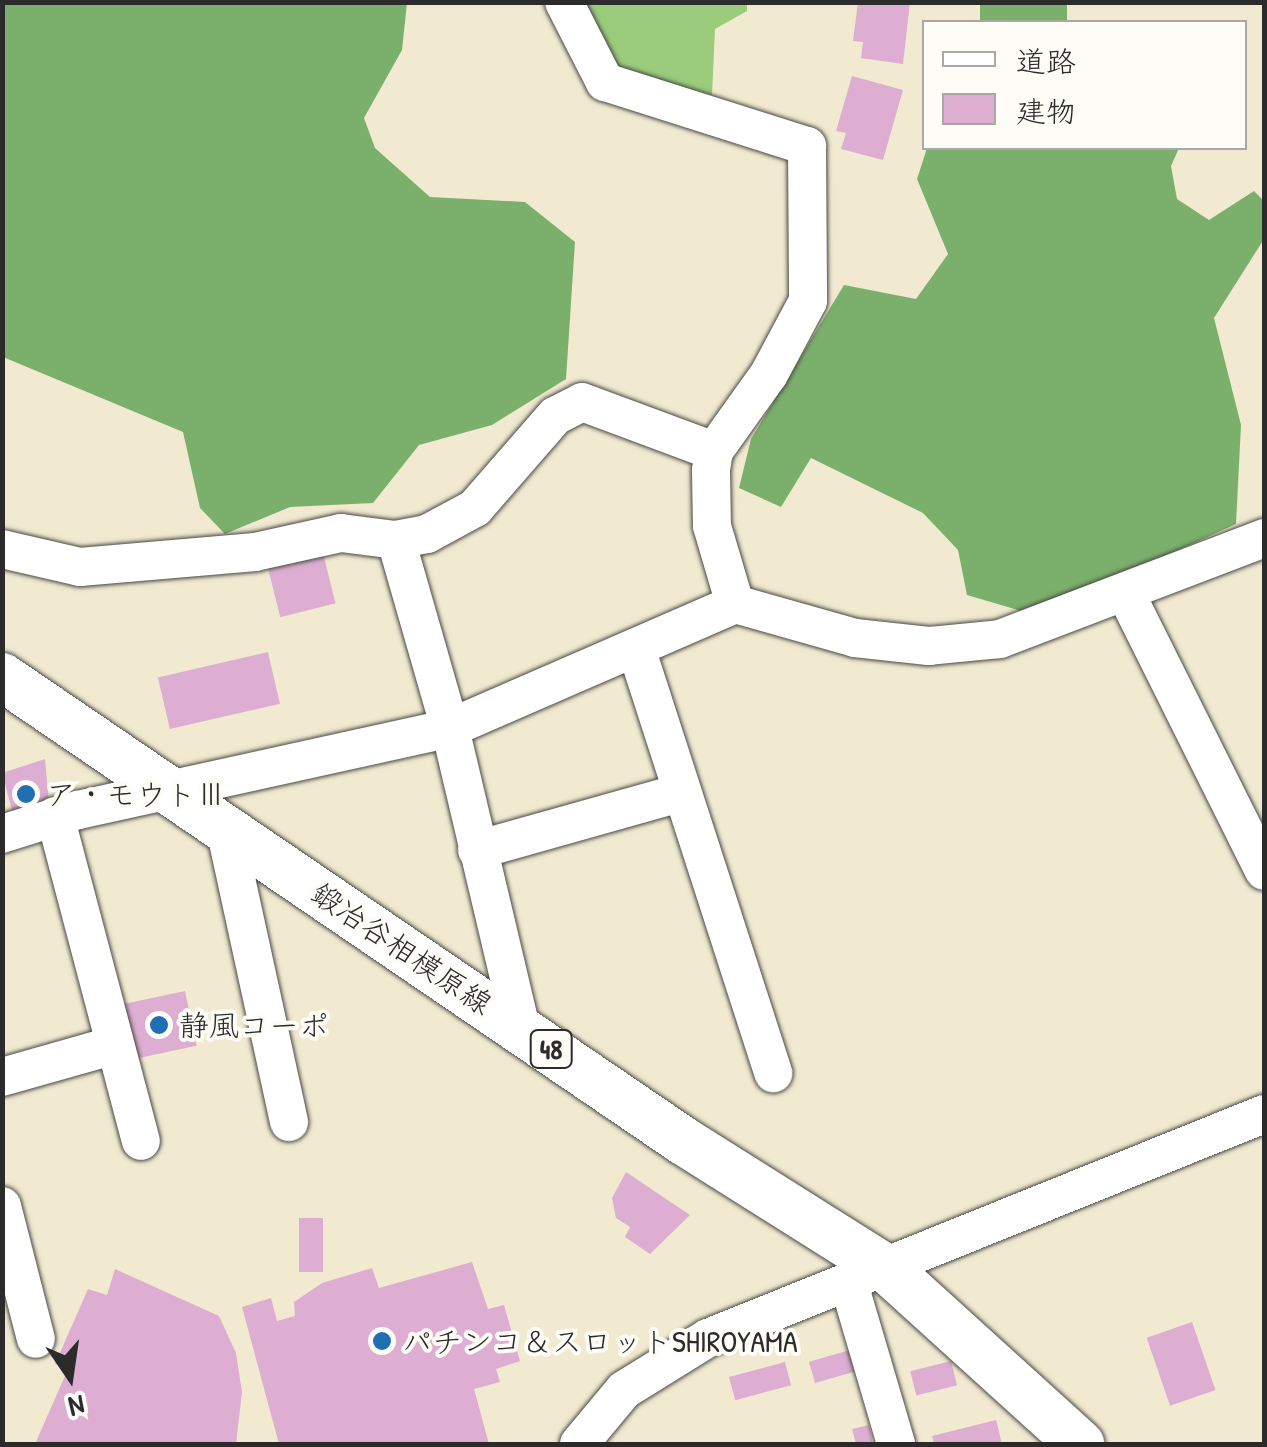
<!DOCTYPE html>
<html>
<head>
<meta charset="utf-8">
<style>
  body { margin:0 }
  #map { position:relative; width:1267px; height:1447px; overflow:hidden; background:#f1ead1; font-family:"Patrick Hand","Klee One",sans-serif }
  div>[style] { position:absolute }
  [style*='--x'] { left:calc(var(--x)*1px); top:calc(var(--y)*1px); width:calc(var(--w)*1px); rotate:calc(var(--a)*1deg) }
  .green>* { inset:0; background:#9acc7c }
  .forest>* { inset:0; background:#7bb06c; transform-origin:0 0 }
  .building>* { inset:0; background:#ddaed1; transform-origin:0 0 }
  .roads { filter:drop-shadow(0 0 2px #494844) drop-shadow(0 0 2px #494844) }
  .minor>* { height:38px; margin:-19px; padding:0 19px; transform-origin:19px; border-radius:19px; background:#fff }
  .major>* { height:48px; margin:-24px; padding:0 24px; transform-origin:24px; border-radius:24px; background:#fff }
  .dots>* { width:28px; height:28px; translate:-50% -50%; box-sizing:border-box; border:5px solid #fdfcf7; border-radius:50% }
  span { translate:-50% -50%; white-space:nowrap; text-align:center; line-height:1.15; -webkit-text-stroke:8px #fdfcf7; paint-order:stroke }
  .shield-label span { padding:2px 8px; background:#fdfcf7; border:2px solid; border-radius:8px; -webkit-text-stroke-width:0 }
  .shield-label { font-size:28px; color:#2b2b2b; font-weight:700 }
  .poi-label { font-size:30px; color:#2b2b2b }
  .left { translate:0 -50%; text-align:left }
  .street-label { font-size:30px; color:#2b2b2b }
  .frame { position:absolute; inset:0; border:5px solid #2b2b2b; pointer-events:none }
  .legend { position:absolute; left:922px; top:20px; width:325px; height:130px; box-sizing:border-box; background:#fdfcf7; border:2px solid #a9a8a5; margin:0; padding:12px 18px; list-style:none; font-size:30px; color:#2b2b2b }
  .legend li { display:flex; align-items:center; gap:20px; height:50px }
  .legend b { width:50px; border:2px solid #a9a8a5 }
  .north { position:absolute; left:20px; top:1327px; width:100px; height:100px; -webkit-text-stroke:8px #fdfcf7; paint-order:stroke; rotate:167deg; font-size:28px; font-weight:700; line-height:40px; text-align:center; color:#2b2b2b }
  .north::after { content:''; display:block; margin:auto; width:35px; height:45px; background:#2b2b2b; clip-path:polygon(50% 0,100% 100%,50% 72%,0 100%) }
</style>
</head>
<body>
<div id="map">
  <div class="green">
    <div style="clip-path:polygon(586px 3px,747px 3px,747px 11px,715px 29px,712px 95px,613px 73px)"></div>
  </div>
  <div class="forest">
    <div style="clip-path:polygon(2px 3px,407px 3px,402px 50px,364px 118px,375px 148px,430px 197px,525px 202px,575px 242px,566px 379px,492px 425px,419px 445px,373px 503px,290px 507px,225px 534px,200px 508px,183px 432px,3px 357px)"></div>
    <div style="left:980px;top:3px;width:87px;height:19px"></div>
    <div style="clip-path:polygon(927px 148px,1179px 148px,1171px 166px,1177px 199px,1209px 220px,1254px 191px,1264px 201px,1264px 239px,1214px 318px,1241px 425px,1236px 524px,1035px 615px,967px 595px,958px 550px,923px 513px,811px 458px,781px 507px,739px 488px,751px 439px,844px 285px,916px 299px,948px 254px,917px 179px)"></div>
  </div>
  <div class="building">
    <div style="clip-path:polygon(858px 2px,910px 2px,903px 64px,861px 58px,863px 42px,853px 41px)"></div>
    <div style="clip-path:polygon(852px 76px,903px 90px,883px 160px,841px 149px,846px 133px,836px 131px)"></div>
    <div style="left:322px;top:549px;width:56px;height:57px;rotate:76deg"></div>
    <div style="left:268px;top:652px;width:53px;height:113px;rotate:77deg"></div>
    <div style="clip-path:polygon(45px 759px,49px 803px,13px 814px,2px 773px)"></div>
    <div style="left:185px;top:991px;width:56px;height:65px;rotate:78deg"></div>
    <div style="clip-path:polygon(626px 1172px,690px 1215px,650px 1254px,625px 1237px,630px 1227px,616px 1218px,612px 1198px)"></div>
    <div style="left:299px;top:1218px;width:24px;height:54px"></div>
    <div style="clip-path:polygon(472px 1262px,488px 1309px,504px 1305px,520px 1361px,496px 1369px,500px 1382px,474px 1389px,489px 1444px,279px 1444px,242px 1307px,271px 1298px,277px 1321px,295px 1316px,294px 1302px,322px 1283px,372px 1268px,379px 1288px)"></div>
    <div style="clip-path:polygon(115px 1269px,219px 1316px,236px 1353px,242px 1392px,236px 1444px,35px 1444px,68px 1369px,55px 1364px,88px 1289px,107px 1295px)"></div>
    <div style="left:1192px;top:1322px;width:72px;height:48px;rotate:71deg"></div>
    <div style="left:857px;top:1348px;width:22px;height:50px;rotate:74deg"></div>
    <div style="left:951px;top:1361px;width:25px;height:42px;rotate:76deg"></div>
    <div style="left:785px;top:1362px;width:24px;height:58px;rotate:75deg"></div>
    <div style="clip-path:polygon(996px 1420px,1002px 1444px,934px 1444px,932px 1436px)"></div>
    <div style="clip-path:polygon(869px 1425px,873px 1444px,856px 1444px,852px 1429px)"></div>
  </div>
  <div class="roads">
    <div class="minor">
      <div style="--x:564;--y:2;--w:90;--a:62.9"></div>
      <div style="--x:605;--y:82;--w:212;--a:17.6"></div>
      <div style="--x:807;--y:146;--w:155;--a:89.6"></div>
      <div style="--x:808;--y:301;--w:83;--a:118.1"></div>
      <div style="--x:769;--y:374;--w:95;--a:125.5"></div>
      <div style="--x:714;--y:451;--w:20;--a:99"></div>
      <div style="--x:711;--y:471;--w:55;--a:89"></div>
      <div style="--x:712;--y:526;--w:81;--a:73.6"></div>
      <div style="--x:396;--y:540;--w:196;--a:74"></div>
      <div style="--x:450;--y:728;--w:309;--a:76.7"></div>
      <div style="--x:2;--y:549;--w:80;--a:13"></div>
      <div style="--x:80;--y:567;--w:176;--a:-4.9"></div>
      <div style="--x:255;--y:552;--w:88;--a:-12.5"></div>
      <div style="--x:341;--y:533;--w:55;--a:7.3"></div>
      <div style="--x:396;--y:540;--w:32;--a:-11"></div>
      <div style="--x:427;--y:534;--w:55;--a:-28.4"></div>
      <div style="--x:475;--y:508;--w:122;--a:-49"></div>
      <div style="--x:555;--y:416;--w:30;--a:-27"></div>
      <div style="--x:582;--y:402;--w:141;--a:20.4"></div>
      <div style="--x:1127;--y:596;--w:307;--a:63.5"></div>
      <div style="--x:636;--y:648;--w:447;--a:72.1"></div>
      <div style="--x:55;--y:816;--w:336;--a:75.2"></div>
      <div style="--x:225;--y:828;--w:301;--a:77.7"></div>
      <div style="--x:2;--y:834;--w:80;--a:-17.5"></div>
      <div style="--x:78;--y:810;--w:381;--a:-12.4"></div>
      <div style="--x:450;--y:728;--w:311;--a:-23.5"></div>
      <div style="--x:735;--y:604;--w:125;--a:15.8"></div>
      <div style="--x:855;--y:638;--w:74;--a:6.2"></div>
      <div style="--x:929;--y:646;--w:71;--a:-5.6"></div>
      <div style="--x:1000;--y:639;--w:283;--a:-20.9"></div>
      <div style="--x:477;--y:850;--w:211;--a:-15.7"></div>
      <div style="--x:2;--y:1077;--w:117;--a:-15.8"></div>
      <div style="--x:2;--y:1206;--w:137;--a:75.7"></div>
      <div style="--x:849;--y:1284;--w:167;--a:73.6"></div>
      <div style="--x:579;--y:1444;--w:70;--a:-50.2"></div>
      <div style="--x:624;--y:1390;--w:99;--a:-31.8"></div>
      <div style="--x:708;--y:1338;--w:599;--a:-21.94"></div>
    </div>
    <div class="major">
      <div style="--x:2;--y:677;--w:823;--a:34.25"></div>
      <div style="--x:682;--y:1140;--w:242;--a:32.2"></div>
      <div style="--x:887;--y:1269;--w:261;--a:42.2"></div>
    </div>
  </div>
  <div class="dots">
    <div style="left:26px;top:794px;background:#1f6fb2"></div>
    <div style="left:159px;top:1025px;background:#1f6fb2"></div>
    <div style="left:382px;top:1341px;background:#1f6fb2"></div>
  </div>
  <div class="shield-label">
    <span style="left:551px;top:1049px">48</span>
  </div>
  <div class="poi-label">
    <span class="left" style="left:46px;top:794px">ア・モウトⅢ</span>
    <span class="left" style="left:179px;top:1025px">静風コーポ</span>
    <span class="left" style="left:402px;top:1341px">パチンコ＆スロットSHIROYAMA</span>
  </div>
  <div class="street-label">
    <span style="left:402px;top:948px;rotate:34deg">鍛冶谷相模原線</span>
  </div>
  <div class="frame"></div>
  <ul class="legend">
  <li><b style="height:12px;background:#fff"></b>道路</li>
  <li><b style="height:28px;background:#ddaed1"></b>建物</li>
  </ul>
  <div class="north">N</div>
</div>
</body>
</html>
